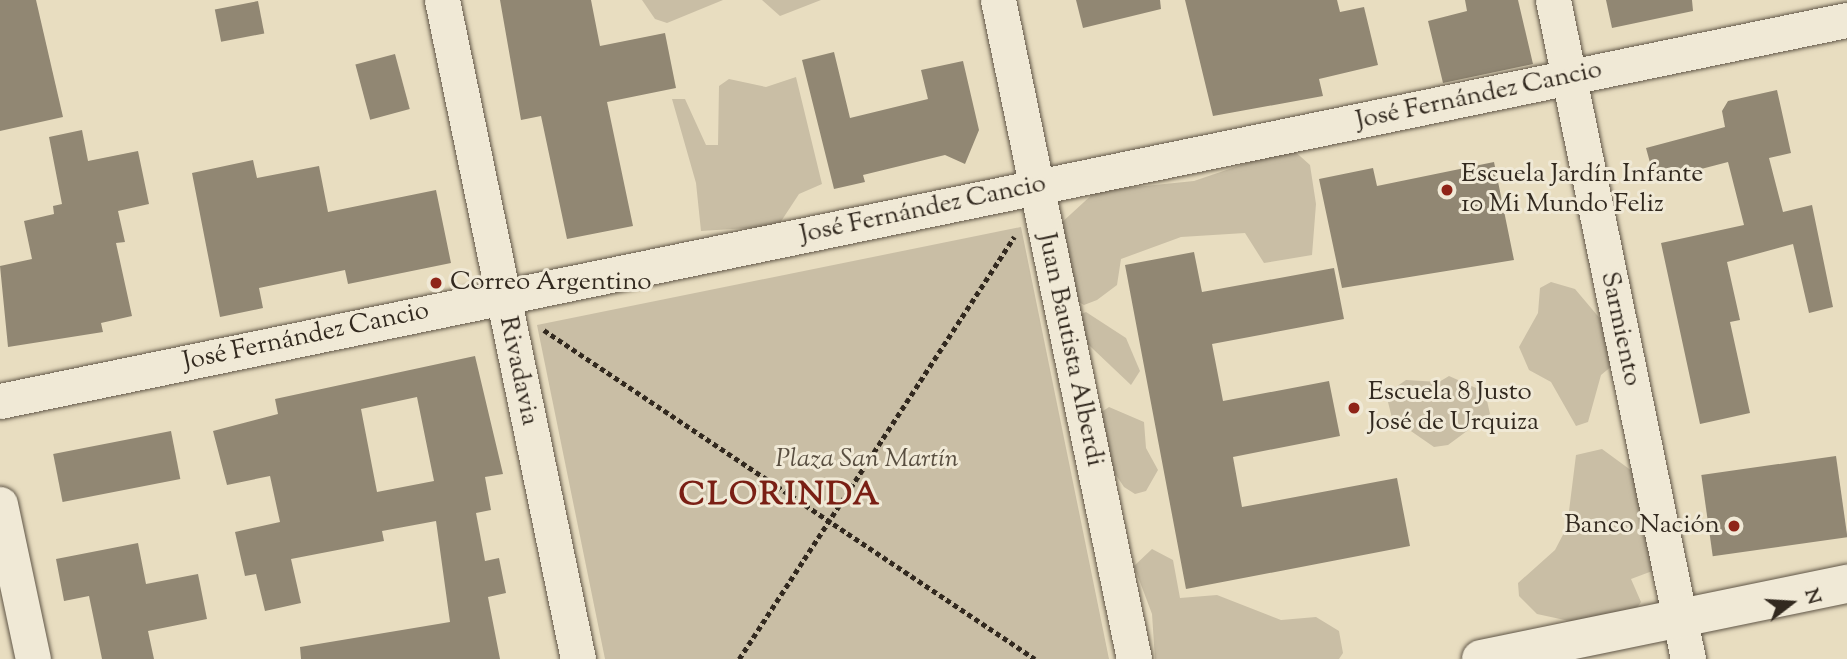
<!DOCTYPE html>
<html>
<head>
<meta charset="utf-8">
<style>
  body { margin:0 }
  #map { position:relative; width:1847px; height:659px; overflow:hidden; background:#e8ddc0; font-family:"Sorts Mill Goudy",serif }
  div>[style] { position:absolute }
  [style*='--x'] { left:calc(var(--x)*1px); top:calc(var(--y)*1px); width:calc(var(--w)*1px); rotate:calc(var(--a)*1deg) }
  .green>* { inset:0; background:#c9bea5 }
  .building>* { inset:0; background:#918773; transform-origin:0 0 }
  .path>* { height:4.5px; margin-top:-2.25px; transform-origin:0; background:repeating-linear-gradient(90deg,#32291f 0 5px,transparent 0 8.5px) }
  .roads { filter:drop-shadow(0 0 2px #605647) drop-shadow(0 0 2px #605647) }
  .minor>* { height:35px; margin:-17.5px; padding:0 17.5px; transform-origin:17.5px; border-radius:17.5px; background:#f0e9d6 }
  .secondary>* { height:38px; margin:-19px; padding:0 19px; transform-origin:19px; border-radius:19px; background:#f0e9d6 }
  .dots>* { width:19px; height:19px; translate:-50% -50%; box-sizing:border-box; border:4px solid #f0e9d6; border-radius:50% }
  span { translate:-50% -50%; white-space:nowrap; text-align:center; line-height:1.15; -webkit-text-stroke:6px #f0e9d6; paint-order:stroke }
  .street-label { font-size:26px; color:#32291f }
  .poi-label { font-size:26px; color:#32291f }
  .left { translate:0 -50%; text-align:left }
  .right { translate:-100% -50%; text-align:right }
  .park-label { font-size:26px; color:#584e40; font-style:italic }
  .district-label { font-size:33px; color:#7a1f14; font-weight:700; letter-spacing:2px }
  .north { position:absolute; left:1756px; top:568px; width:70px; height:70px; -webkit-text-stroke:5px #f0e9d6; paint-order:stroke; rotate:73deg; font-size:19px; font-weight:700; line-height:28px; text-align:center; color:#32291f }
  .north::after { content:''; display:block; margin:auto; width:24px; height:32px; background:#32291f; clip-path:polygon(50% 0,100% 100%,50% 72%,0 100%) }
</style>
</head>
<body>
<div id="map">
  <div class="green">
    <div style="clip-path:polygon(642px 0,723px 0,667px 23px,655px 19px)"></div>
    <div style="clip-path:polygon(762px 0,821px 0,780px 16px)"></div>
    <div style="clip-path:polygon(796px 77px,822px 184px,799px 194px,778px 226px,701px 231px,696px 183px,672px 99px,685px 99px,706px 145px,718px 145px,719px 86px,729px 79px,766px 87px)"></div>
    <div style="clip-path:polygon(1291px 148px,1310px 165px,1316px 204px,1312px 255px,1264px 263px,1245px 233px,1181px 237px,1121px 259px,1117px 285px,1097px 300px,1084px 305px,1072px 298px,1059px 225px,1096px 191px,1194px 181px)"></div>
    <div style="clip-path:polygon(1021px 227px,1109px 659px,605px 659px,537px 325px)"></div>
    <div style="clip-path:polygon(1551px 282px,1575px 289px,1608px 328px,1612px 366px,1601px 375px,1588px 422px,1576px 426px,1551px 382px,1529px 370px,1519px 347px,1538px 313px,1540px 288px)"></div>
    <div style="clip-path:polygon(1086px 312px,1126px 338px,1140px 371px,1131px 385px,1073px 330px,1074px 317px)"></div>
    <div style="clip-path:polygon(1449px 376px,1485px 392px,1490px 414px,1448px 445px,1434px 447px,1392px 418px,1386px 394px,1406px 380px,1439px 382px)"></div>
    <div style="clip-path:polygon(1109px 407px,1144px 422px,1146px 448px,1158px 470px,1146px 491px,1135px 494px,1124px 487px,1102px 454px,1097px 415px)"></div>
    <div style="clip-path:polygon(1602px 449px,1632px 471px,1655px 570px,1631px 579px,1641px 602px,1634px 612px,1574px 622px,1537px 614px,1519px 596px,1518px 583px,1555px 550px,1567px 527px,1576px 455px)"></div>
    <div style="clip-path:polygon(1152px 549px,1173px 560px,1180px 598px,1217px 595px,1281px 620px,1316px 617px,1339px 631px,1343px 653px,1339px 659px,1155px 659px,1152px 614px,1134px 566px)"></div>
  </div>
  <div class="building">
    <div style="clip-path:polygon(0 0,36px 0,63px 117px,0 131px)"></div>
    <div style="clip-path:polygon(500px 0,591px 0,600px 46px,665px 33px,676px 88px,607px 102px,633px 226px,567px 239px,541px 116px,521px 120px)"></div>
    <div style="clip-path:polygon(1076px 0,1160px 0,1161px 9px,1083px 28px)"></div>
    <div style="clip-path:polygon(1185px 0,1337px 0,1340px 12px,1364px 7px,1378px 65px,1319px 79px,1323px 96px,1213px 116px)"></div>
    <div style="clip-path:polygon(1465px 0,1518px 0,1533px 64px,1443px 83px,1428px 21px,1467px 11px)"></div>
    <div style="clip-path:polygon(1606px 0,1692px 0,1693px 11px,1612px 28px)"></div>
    <div style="left:258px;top:1px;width:33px;height:44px;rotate:79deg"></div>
    <div style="clip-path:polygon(834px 52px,850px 118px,928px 99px,921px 70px,963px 61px,979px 130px,965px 164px,945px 155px,863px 175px,865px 182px,834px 189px,802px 60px)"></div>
    <div style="left:395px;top:54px;width:57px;height:41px;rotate:75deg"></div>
    <div style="clip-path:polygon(1777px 90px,1791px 153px,1769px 158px,1783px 212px,1812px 205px,1833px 307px,1809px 313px,1793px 244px,1727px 262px,1740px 320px,1730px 322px,1750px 413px,1700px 424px,1661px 243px,1744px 225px,1728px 162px,1655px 181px,1646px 148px,1725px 127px,1722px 111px,1728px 101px)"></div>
    <div style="clip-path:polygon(82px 130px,88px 161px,138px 151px,149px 204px,118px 211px,125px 242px,116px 243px,132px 316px,101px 323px,103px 332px,8px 347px,0 266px,32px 259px,24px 221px,54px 214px,53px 206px,62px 204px,49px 137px)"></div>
    <div style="clip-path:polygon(253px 160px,257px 178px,319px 166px,328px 212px,436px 190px,451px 263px,348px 284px,345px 270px,259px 288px,263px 308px,220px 317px,192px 173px)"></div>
    <div style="clip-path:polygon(1494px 162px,1514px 260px,1342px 288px,1319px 179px,1373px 168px,1377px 186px)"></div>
    <div style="clip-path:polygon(1194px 252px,1202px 292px,1334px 268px,1344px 319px,1212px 344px,1223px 401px,1329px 381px,1340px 436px,1233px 457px,1242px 507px,1397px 478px,1410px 546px,1186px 589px,1125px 265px)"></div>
    <div style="clip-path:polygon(evenodd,475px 356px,503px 474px,485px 477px,491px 510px,476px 513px,485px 561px,499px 558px,506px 593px,488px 597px,500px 659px,301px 659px,300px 647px,450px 622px,436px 521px,382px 531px,384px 541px,291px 559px,301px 603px,265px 611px,256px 574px,245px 576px,235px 532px,280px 522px,270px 476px,227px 485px,213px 431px,278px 414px,275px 399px,475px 356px,417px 397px,434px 481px,377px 492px,361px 409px,417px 397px)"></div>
    <div style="left:171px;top:431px;width:49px;height:120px;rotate:79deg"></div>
    <div style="left:1836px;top:456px;width:82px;height:136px;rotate:82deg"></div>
    <div style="clip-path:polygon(138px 543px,146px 584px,198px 574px,207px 619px,148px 631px,154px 659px,102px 659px,89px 596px,64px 601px,56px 559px)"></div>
  </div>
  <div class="path">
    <div style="--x:544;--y:330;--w:591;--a:33.82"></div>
    <div style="--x:739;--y:659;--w:504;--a:-56.91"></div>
  </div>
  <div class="roads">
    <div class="minor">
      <div style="--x:442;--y:0;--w:673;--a:78.34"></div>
      <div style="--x:998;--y:0;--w:673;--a:78.34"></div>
      <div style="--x:1553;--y:0;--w:673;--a:78.42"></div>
      <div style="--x:0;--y:401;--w:1886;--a:-11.66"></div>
      <div style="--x:0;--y:504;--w:158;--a:78"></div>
    </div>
    <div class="secondary">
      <div style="--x:1481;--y:659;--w:374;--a:-11.6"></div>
    </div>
  </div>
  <div class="dots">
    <div style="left:1447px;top:190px;background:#8f2418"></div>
    <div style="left:436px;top:283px;background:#8f2418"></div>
    <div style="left:1354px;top:408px;background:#8f2418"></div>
    <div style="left:1734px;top:526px;background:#8f2418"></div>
  </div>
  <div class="street-label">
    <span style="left:1479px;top:96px;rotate:-12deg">José Fernández Cancio</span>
    <span style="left:923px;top:210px;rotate:-12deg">José Fernández Cancio</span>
    <span style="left:1620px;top:329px;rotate:78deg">Sarmiento</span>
    <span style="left:306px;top:337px;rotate:-12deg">José Fernández Cancio</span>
    <span style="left:1070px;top:350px;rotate:78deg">Juan Bautista Alberdi</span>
    <span style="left:518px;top:371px;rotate:78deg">Rivadavia</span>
  </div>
  <div class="poi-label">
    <span class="left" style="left:1461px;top:190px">Escuela Jardín Infante<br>10 Mi Mundo Feliz</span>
    <span class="left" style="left:450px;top:283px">Correo Argentino</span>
    <span class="left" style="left:1368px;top:408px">Escuela 8 Justo<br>José de Urquiza</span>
    <span class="right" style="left:1720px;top:526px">Banco Nación</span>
  </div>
  <div class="park-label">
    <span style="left:867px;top:460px">Plaza San Martín</span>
  </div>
  <div class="district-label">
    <span style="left:780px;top:497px">CLORINDA</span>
  </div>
  <div class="north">N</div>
</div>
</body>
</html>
